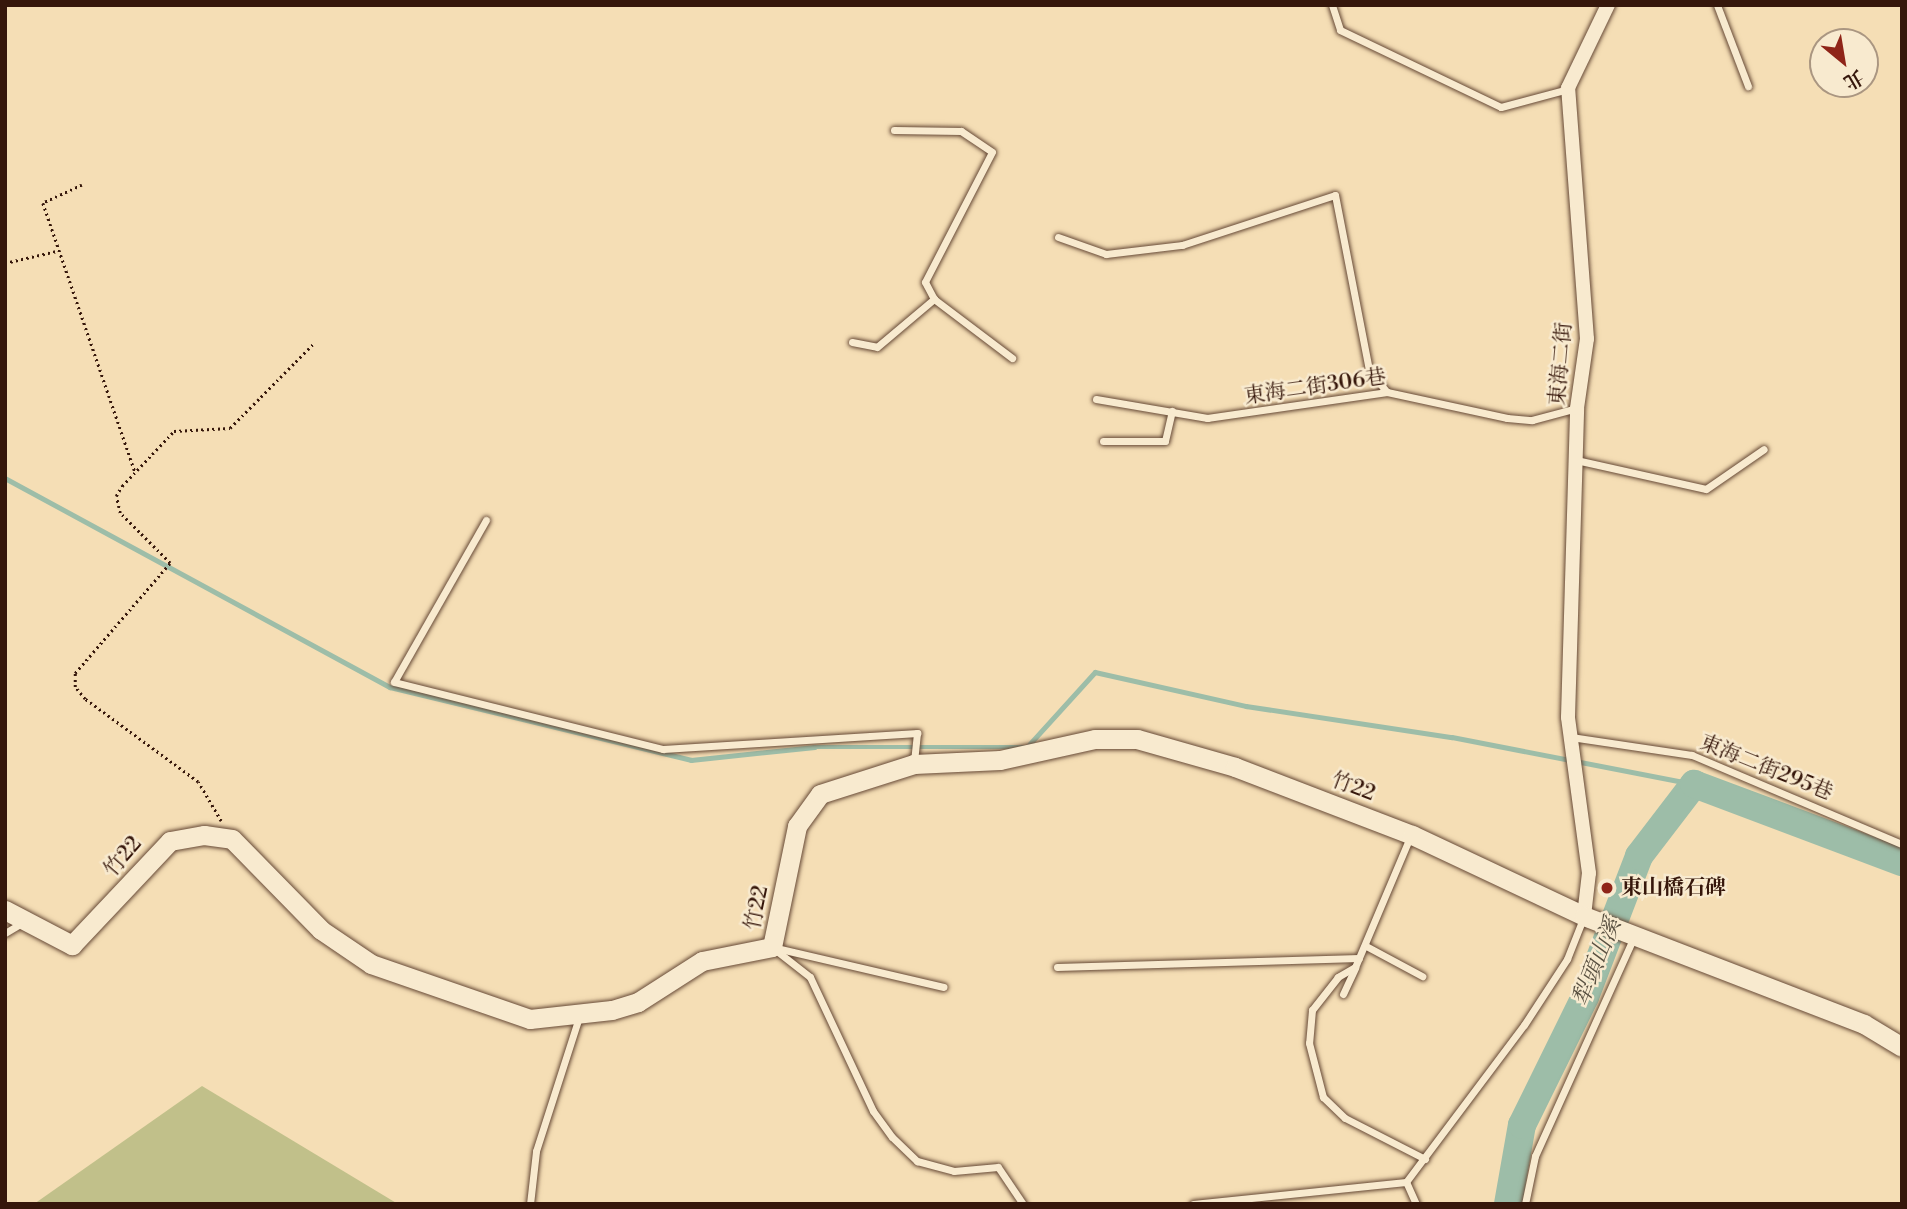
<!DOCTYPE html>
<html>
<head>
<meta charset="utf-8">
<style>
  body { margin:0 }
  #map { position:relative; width:1907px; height:1209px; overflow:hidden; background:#f5deb5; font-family:"Libre Bodoni","Noto Serif TC",serif }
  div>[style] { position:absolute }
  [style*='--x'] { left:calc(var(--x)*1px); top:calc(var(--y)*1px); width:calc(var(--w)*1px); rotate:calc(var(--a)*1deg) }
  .green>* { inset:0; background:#c1c08a }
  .stream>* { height:4.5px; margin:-2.25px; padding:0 2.25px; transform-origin:2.25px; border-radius:2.25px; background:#9dbda8 }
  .river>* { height:28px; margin:-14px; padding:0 14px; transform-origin:14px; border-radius:14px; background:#9dbda8 }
  .path>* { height:2.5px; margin-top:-1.25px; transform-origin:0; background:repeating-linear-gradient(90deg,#36170b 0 2px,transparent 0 5.5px) }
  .roads { filter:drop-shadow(0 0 2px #664936) drop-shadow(0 0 2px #664936) }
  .lane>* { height:7px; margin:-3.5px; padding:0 3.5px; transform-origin:3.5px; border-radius:3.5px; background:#f8eacf }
  .street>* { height:14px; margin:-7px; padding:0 7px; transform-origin:7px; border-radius:7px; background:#f8eacf }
  .secondary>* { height:19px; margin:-9.5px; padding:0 9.5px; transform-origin:9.5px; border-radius:9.5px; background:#f8eacf }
  .dots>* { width:19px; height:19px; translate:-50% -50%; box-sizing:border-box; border:4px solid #f8eacf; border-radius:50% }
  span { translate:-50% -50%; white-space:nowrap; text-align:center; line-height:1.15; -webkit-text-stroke:5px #f8eacf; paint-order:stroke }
  .street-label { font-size:21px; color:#36170b }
  .poi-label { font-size:21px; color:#36170b; font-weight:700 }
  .left { translate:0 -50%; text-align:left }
  .water-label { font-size:23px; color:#5a5142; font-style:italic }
  .frame { position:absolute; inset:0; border:7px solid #36170b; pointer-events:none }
  .north { position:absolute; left:1809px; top:28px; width:70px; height:70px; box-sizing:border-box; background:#f8eacf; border:2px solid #aa9681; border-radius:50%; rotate:150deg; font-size:19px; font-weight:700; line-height:28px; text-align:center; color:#36170b }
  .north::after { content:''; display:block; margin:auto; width:24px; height:32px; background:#8f2418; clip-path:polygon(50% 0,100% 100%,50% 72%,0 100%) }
</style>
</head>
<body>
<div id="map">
  <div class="green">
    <div style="clip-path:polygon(202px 1086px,398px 1204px,34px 1204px)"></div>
  </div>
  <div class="stream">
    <div style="--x:5;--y:478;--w:438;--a:28.5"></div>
    <div style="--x:390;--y:687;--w:310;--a:13.6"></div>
    <div style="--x:691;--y:760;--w:124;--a:-6"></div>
    <div style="--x:814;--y:747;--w:213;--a:0"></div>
    <div style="--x:1027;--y:747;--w:101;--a:-47.8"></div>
    <div style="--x:1095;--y:672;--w:155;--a:12.7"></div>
    <div style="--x:1246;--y:706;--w:208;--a:8.6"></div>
    <div style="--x:1452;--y:737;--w:247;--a:11"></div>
  </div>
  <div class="river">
    <div style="--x:1508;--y:1204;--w:80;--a:-80"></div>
    <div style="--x:1522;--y:1125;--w:143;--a:-63.8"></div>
    <div style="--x:1585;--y:997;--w:151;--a:-69"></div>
    <div style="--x:1639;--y:856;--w:91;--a:-52.6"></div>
    <div style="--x:1694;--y:784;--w:222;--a:20.6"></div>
  </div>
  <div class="path">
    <div style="--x:82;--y:185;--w:43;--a:155.2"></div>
    <div style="--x:43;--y:203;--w:284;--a:71.1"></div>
    <div style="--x:5;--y:263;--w:53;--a:-13"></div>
    <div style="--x:221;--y:821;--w:45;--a:-120.5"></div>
    <div style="--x:198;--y:782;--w:140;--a:-143.7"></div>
    <div style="--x:85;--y:699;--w:16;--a:-130"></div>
    <div style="--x:75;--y:687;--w:14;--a:-90"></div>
    <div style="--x:75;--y:673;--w:145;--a:-49.2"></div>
    <div style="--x:170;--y:563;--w:71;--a:-135"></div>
    <div style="--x:120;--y:513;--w:17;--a:-103"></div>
    <div style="--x:116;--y:496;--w:12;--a:-59"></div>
    <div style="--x:122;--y:486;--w:76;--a:-46.6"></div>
    <div style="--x:174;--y:431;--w:56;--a:-3.1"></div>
    <div style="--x:230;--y:428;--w:118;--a:-45.3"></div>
  </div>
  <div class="roads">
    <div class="lane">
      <div style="--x:1332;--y:5;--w:26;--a:72"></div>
      <div style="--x:1340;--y:30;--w:178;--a:25.6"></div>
      <div style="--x:1501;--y:107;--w:69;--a:-15"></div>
      <div style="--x:1717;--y:5;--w:87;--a:69.1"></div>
      <div style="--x:894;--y:130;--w:67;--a:0.9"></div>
      <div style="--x:961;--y:131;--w:37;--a:34"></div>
      <div style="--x:992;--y:152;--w:146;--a:117.3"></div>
      <div style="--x:925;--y:282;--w:19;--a:62"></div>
      <div style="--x:934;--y:299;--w:98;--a:37.1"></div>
      <div style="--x:1058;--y:237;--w:51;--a:19.5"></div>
      <div style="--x:1106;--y:254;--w:77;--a:-6.8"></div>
      <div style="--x:1182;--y:245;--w:161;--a:-18.1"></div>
      <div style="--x:1335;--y:195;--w:178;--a:79"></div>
      <div style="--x:1369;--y:370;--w:28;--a:51"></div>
      <div style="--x:852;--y:342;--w:25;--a:11"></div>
      <div style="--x:877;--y:347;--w:75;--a:-40.1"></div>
      <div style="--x:1096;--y:399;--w:113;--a:9.7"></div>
      <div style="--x:1207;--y:418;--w:182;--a:-8.2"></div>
      <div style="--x:1387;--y:392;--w:123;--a:12.2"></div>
      <div style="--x:1507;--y:418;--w:25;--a:5"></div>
      <div style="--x:1532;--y:420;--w:47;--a:-14.9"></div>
      <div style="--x:1103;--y:441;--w:62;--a:0"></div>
      <div style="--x:1165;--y:441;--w:31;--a:-77"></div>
      <div style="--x:1576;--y:460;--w:133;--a:12.6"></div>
      <div style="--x:1706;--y:489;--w:70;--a:-34.6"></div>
      <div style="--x:486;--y:520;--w:186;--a:119.6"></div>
      <div style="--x:394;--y:682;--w:277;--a:14"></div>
      <div style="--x:663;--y:749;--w:255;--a:-3.6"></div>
      <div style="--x:917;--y:733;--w:30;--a:96"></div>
      <div style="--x:1571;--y:737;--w:122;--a:8.5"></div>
      <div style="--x:1692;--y:755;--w:228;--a:23"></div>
      <div style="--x:1410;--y:837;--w:141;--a:112.9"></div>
      <div style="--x:1355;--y:967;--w:20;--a:150"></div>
      <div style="--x:1338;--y:977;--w:42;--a:128.2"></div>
      <div style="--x:1312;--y:1010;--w:33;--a:95"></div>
      <div style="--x:1309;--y:1043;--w:56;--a:75.5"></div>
      <div style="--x:1323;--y:1097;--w:30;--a:44"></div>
      <div style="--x:1345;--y:1118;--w:90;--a:27.1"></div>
      <div style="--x:5;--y:933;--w:21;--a:-31"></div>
      <div style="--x:1366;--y:946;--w:64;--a:28.2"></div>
      <div style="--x:773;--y:948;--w:47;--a:38.1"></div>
      <div style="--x:810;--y:977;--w:148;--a:64.8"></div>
      <div style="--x:873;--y:1111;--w:32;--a:54"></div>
      <div style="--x:892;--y:1137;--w:35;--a:44"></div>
      <div style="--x:917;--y:1161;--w:38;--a:15"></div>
      <div style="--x:954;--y:1171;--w:44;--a:-5.2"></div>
      <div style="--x:998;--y:1167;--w:45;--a:56"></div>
      <div style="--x:776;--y:948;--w:172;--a:13.1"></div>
      <div style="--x:1057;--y:967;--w:302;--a:-1.7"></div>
      <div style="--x:1343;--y:994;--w:29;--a:-65"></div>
      <div style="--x:530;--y:1204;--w:53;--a:-83.5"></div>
      <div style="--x:536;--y:1151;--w:141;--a:-72.2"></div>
      <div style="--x:1193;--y:1204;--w:214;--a:-5.9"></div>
      <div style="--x:1416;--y:1204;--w:24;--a:-114"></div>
      <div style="--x:1406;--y:1182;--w:196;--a:-53.1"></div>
      <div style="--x:1524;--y:1025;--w:79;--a:-56.9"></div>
      <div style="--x:1567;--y:959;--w:46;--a:-68.4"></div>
      <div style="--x:1525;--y:1204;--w:49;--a:-78.2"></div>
      <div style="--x:1535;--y:1156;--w:240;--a:-65.7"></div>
    </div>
    <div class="street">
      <div style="--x:1584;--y:916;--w:43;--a:-83.4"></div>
      <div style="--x:1589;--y:873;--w:157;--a:-97.7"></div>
      <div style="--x:1568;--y:717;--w:309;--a:-88.3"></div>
      <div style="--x:1577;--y:408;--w:70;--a:-81.8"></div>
      <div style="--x:1587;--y:339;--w:252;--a:-94.3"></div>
      <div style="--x:1568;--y:88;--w:92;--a:-64.3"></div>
    </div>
    <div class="secondary">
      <div style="--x:5;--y:910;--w:76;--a:27.6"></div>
      <div style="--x:72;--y:945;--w:143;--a:-46.7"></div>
      <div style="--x:170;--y:841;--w:35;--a:-10"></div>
      <div style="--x:204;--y:835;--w:28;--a:8"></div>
      <div style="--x:232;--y:839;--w:127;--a:45.6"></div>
      <div style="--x:321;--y:930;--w:60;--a:34.2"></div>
      <div style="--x:371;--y:964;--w:168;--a:19.1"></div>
      <div style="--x:530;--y:1019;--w:82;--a:-6.3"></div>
      <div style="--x:612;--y:1010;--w:27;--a:-17"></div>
      <div style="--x:638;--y:1002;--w:76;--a:-32.6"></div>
      <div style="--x:702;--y:961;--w:71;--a:-11.3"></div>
      <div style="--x:772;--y:947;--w:124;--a:-78.3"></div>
      <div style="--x:797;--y:826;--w:39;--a:-54"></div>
      <div style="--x:820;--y:794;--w:99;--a:-17.7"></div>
      <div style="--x:914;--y:764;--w:86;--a:-2.7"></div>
      <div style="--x:1000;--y:760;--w:97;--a:-12.5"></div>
      <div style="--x:1095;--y:739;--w:42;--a:0"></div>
      <div style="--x:1137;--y:739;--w:102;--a:15.9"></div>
      <div style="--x:1235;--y:767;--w:190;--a:21"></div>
      <div style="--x:1412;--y:835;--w:190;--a:25.2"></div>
      <div style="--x:1584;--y:916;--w:300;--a:21.1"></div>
      <div style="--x:1864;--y:1024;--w:44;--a:31.2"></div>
    </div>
  </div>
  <div class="dots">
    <div style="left:1607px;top:888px;background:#8f2418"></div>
  </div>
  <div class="street-label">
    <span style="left:1561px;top:364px;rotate:-85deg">東海二街</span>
    <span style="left:1315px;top:387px;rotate:-8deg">東海二街306巷</span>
    <span style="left:1766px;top:768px;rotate:22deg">東海二街295巷</span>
    <span style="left:1353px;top:787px;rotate:21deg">竹22</span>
    <span style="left:123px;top:857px;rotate:-49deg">竹22</span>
    <span style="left:757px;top:908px;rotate:-78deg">竹22</span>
  </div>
  <div class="poi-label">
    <span class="left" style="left:1621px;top:888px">東山橋石碑</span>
  </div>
  <div class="water-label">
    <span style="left:1597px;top:962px;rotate:-68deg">犁頭山溪</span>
  </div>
  <div class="frame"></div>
  <div class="north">北</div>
</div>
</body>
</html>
